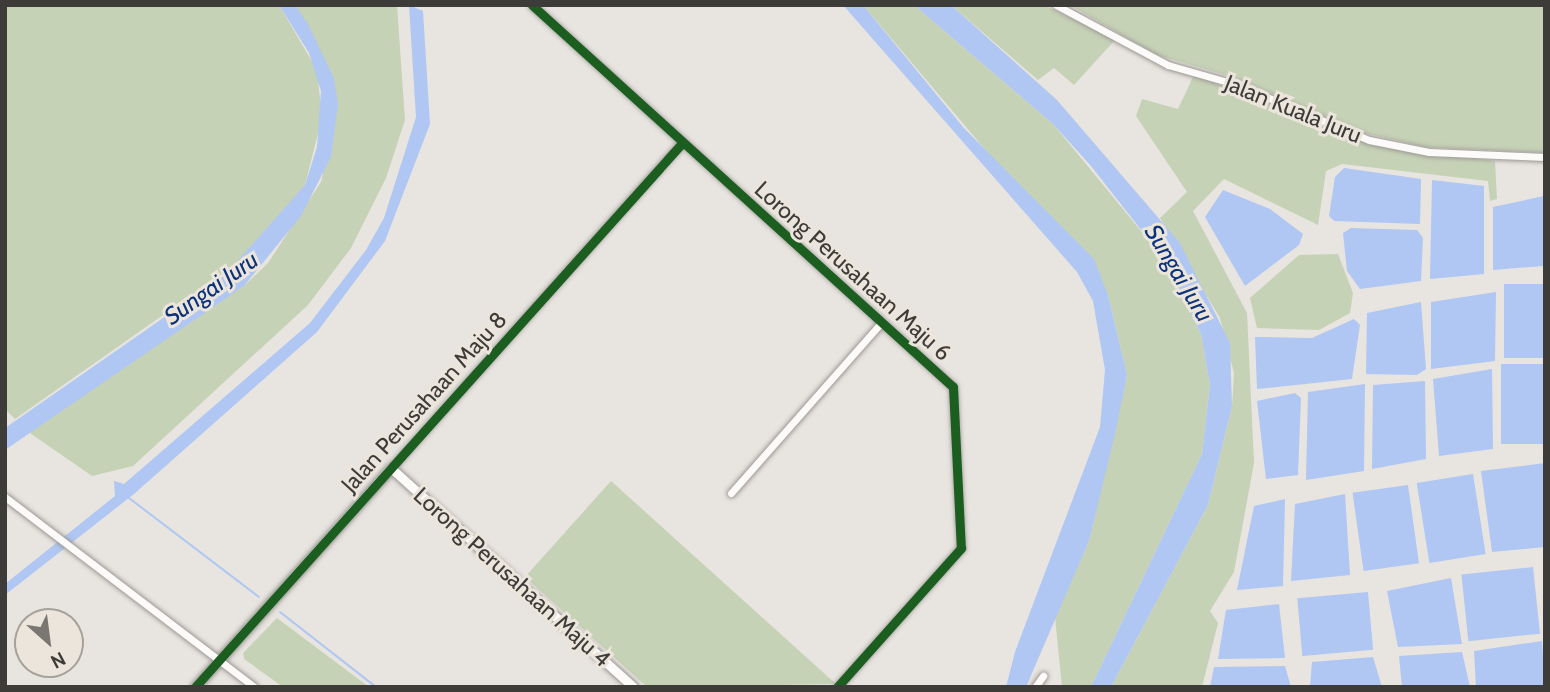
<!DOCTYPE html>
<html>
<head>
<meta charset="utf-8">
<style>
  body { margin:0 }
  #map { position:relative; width:1550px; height:692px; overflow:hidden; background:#e8e4e0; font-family:Cabin,sans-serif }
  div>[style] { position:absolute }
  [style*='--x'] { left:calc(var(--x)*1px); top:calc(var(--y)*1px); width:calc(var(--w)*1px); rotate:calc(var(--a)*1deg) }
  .green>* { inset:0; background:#c6d2b6 }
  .water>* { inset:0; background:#afc7f2; transform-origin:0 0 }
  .stream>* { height:2px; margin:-1px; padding:0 1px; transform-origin:1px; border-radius:1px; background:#afc7f2 }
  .roads { filter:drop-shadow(0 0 2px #9c9995) drop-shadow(0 0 2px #9c9995) }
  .minor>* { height:7px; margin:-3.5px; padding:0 3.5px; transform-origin:3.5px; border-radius:3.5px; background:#fcfbfa }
  .tertiary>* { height:9px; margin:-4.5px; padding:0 4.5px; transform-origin:4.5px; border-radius:4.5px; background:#fcfbfa }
  .cycleway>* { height:9px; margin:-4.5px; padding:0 4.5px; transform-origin:4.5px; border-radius:4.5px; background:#1b5e20 }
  span { translate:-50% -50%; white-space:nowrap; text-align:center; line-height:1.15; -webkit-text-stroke:6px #ebe5dc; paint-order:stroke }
  .street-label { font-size:23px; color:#3e3c38 }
  .water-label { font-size:24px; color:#0c3279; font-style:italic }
  .frame { position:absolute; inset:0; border:7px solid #3e3c38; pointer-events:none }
  .north { position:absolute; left:14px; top:608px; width:70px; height:70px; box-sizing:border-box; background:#ebe5dc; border:2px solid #a6a19a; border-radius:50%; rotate:152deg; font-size:19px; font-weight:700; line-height:28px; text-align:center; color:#3e3c38 }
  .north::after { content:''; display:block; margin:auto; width:24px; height:32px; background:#7a7773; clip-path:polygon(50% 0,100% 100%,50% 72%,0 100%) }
</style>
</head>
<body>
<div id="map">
  <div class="green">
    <div style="clip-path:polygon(5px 5px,279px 5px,317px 70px,322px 117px,305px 185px,250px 254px,15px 419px,5px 409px)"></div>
    <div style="clip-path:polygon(295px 5px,397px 5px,405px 120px,386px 178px,351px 248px,308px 305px,133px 466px,92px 476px,27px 431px,244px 286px,268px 263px,321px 182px,338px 104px)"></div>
    <div style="clip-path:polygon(863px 5px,914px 5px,1053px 124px,1160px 254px,1201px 334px,1210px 385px,1202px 454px,1091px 687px,1062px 687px,1055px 617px,1089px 541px,1127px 375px,1108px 295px)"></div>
    <div style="clip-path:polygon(951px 5px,1044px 5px,1115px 40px,1074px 85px,1054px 68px,1038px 80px)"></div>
    <div style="clip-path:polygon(1070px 5px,1545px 5px,1545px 153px,1425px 147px,1365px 133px,1236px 78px,1157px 55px)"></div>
    <div style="clip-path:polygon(1194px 75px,1369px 144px,1495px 161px,1497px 199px,1490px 201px,1488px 181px,1342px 164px,1326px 171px,1318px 225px,1224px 179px,1193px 211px,1247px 313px,1254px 463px,1234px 572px,1210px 611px,1218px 623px,1202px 687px,1111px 687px,1208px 505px,1232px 406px,1234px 373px,1220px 318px,1160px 218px,1187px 192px,1136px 116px,1142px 99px,1178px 109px)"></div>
    <div style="clip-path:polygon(1338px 254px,1353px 293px,1350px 313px,1319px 330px,1257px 328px,1250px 298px,1299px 255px)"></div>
    <div style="clip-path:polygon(611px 481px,836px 684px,647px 687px,525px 577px)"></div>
    <div style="clip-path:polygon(277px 618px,369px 687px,283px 687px,244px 659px,243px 653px)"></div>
  </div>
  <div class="water">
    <div style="clip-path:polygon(279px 5px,295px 5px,308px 24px,334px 78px,338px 104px,331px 157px,301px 216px,244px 286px,5px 450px,5px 428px,225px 275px,305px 185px,317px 147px,321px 91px,309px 53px)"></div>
    <div style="clip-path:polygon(409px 5px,423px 11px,430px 124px,385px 241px,317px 332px,134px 494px,5px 595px,5px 584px,115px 496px,114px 481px,124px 484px,310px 323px,366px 250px,384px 218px,416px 117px)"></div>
    <div style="clip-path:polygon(843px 5px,863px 5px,963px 127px,1094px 259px,1108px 295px,1127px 375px,1115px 434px,1089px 541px,1026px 687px,1006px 687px,1015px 652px,1100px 427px,1105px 370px,1093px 301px,1077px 272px)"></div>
    <div style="clip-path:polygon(914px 5px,951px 5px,1057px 100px,1180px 243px,1230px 343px,1232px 406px,1208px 505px,1111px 687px,1091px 687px,1202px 454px,1210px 385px,1201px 334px,1160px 254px,1091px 166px,1053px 124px)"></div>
    <div style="clip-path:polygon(1344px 168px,1421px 179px,1420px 224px,1334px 221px,1329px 216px,1335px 177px)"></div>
    <div style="clip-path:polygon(1432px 180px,1484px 186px,1484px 274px,1430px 279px)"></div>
    <div style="clip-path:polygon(1223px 190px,1270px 209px,1303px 234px,1299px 245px,1245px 286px,1205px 217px)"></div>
    <div style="clip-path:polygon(1544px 196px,1543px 266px,1493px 270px,1493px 207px)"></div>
    <div style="clip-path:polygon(1351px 228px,1417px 230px,1423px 238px,1421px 281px,1360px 289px,1347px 271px,1343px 233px)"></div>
    <div style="left:1545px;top:284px;width:74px;height:41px;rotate:90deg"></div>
    <div style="clip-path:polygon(1496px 292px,1495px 361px,1431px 369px,1431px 302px)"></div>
    <div style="clip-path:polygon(1421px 302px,1426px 369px,1417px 375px,1366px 374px,1367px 313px)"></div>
    <div style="clip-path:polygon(1354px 319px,1360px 325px,1352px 379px,1257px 389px,1255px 337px,1312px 338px)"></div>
    <div style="left:1545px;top:364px;width:80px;height:44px;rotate:90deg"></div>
    <div style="clip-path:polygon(1492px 369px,1493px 449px,1439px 456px,1433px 379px)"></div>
    <div style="clip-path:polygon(1425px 381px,1426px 459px,1372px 469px,1373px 385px)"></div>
    <div style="clip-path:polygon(1365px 384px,1364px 471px,1306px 480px,1308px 392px)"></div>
    <div style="clip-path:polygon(1295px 393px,1301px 398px,1298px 475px,1266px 479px,1257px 401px)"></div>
    <div style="clip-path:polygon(1545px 463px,1545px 547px,1492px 552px,1481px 471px)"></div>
    <div style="left:1473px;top:474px;width:81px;height:57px;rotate:81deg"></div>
    <div style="left:1408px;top:485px;width:79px;height:56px;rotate:82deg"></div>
    <div style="clip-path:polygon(1345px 494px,1350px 575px,1291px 581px,1295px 504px)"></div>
    <div style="clip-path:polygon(1285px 499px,1283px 586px,1237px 590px,1254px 506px)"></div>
    <div style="left:1533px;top:567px;width:67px;height:72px;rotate:84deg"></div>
    <div style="clip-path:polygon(1451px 578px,1462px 644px,1398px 647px,1387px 591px)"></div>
    <div style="left:1368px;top:592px;width:58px;height:71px;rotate:85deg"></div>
    <div style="clip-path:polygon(1279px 604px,1285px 658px,1218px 659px,1226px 610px)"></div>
    <div style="clip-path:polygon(1542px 641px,1545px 687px,1476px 687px,1474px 651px)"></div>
    <div style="clip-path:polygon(1462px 652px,1470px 687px,1402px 687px,1399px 656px)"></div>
    <div style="clip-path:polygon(1373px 657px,1382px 687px,1310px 687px,1312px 662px)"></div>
    <div style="clip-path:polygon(1285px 666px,1291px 687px,1210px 687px,1214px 667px)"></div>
  </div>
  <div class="stream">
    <div style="--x:129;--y:498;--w:163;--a:37.3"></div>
    <div style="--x:280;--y:612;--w:122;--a:38"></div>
  </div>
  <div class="roads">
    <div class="minor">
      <div style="--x:532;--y:5;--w:568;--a:42.22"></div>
      <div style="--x:953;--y:387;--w:161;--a:87.2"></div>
      <div style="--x:961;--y:548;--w:186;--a:131.7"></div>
      <div style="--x:1056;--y:5;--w:127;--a:28.2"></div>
      <div style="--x:1168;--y:65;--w:73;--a:15.9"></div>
      <div style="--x:1238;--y:85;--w:142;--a:22.8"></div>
      <div style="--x:1369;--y:140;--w:61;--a:11.3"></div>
      <div style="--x:1429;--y:152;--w:116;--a:2.5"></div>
      <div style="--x:391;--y:468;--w:436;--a:-48.2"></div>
      <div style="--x:731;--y:493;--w:227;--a:-48.6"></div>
      <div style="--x:5;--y:497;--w:313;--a:37.3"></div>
      <div style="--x:1035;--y:687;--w:14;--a:-54"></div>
    </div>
    <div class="tertiary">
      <div style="--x:195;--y:687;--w:294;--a:-48.2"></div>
      <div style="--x:391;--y:468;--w:326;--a:42.1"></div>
    </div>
  </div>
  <div class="cycleway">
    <div style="--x:532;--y:5;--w:568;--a:42.22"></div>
    <div style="--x:953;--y:387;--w:161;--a:87.2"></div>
    <div style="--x:961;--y:548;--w:186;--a:131.7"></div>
    <div style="--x:195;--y:687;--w:730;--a:-48.16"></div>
  </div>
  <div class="street-label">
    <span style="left:1293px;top:109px;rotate:22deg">Jalan Kuala Juru</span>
    <span style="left:853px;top:271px;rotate:42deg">Lorong Perusahaan Maju 6</span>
    <span style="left:424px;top:402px;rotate:-48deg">Jalan Perusahaan Maju 8</span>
    <span style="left:512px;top:577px;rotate:42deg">Lorong Perusahaan Maju 4</span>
  </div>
  <div class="water-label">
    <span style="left:1179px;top:273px;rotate:59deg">Sungai Juru</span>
    <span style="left:211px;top:288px;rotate:-35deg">Sungai Juru</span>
  </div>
  <div class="frame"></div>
  <div class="north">N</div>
</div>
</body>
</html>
